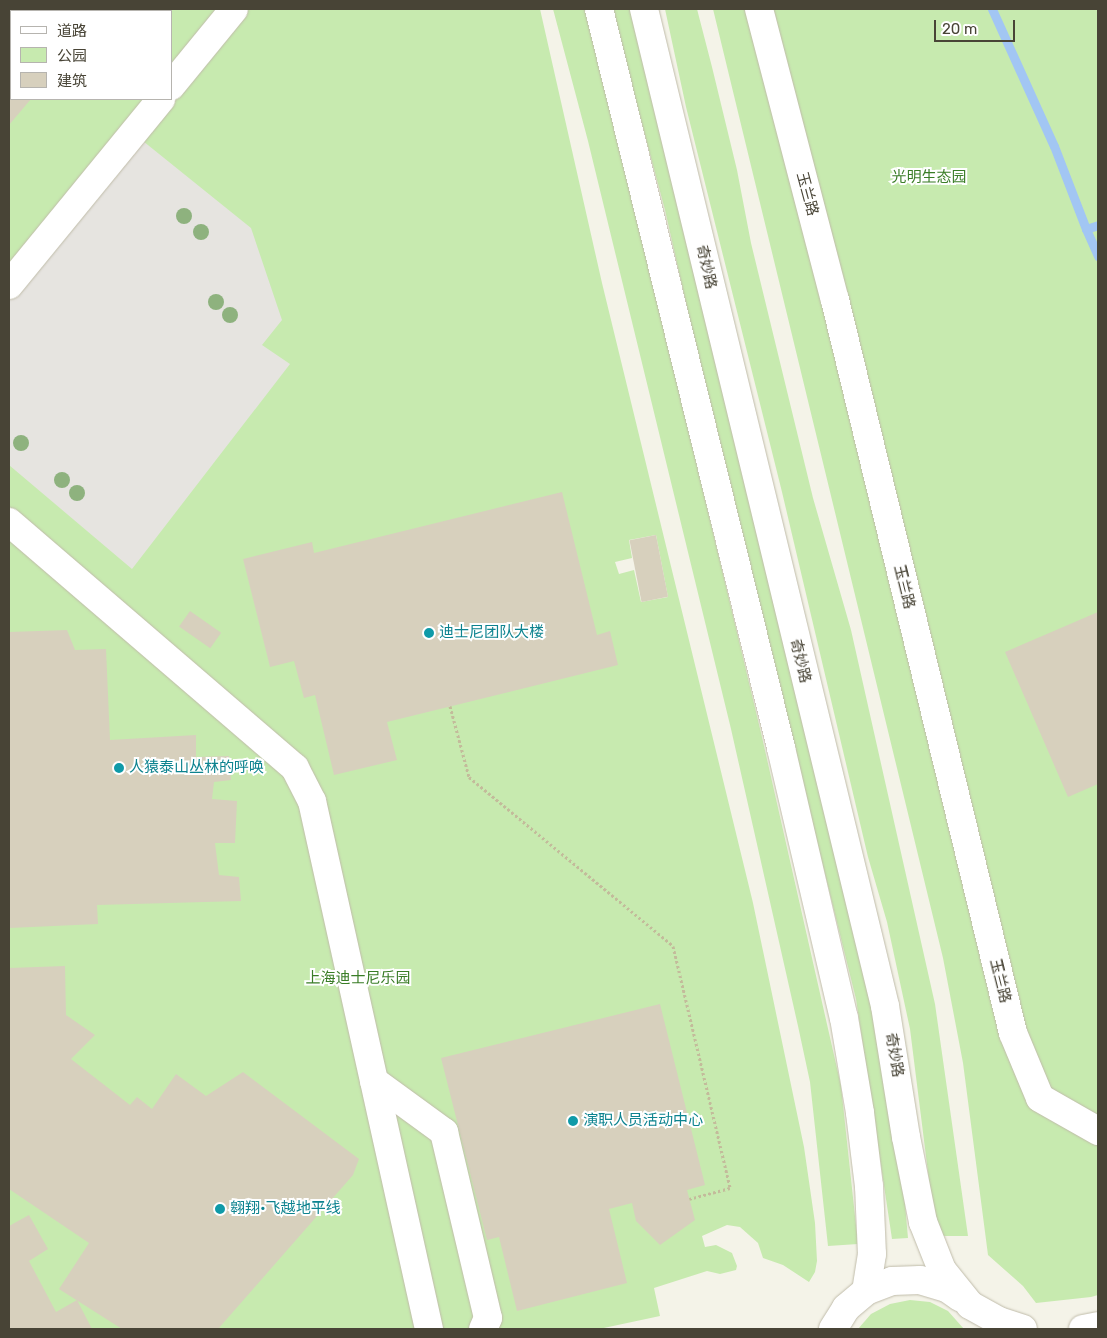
<!DOCTYPE html>
<html>
<head>
<meta charset="utf-8">
<style>
  body { margin:0 }
  #map { position:relative; width:1107px; height:1338px; overflow:hidden; background:#f4f3e8; font-family:Rubik,"Noto Sans SC",sans-serif }
  div>[style] { position:absolute }
  [style*='--x'] { left:calc(var(--x)*1px); top:calc(var(--y)*1px); width:calc(var(--w)*1px); rotate:calc(var(--a)*1deg) }
  .green>* { inset:0; background:#c7eaaf }
  .parking>* { inset:0; background:#e6e4e0 }
  .water>* { inset:0; background:#a2c6f3; transform-origin:0 0 }
  .stream>* { height:9px; margin:-4.5px; padding:0 4.5px; transform-origin:4.5px; border-radius:4.5px; background:#a2c6f3 }
  .building>* { inset:0; background:#d7d0bd; transform-origin:0 0 }
  .path>* { height:3px; margin-top:-1.5px; transform-origin:0; background:repeating-linear-gradient(90deg,#c3bb9b 0 2.5px,transparent 0 5px) }
  .roads { filter:drop-shadow(0 0 1px #c0bcaa) drop-shadow(0 0 1px #c0bcaa) }
  .minor>* { height:28px; margin:-14px; padding:0 14px; transform-origin:14px; border-radius:14px; background:#fff }
  .trees>* { width:16px; height:16px; margin:-8px; border-radius:50%; background:#8eb27e }
  .dots>* { width:14px; height:14px; translate:-50% -50%; box-sizing:border-box; border:2px solid #fff; border-radius:50% }
  span { translate:-50% -50%; white-space:nowrap; text-align:center; line-height:1.15; -webkit-text-stroke:4px #fff; paint-order:stroke }
  .park-label { font-size:15px; color:#3a7d27 }
  .street-label { font-size:15px; color:#484436 }
  .culture-label { font-size:15px; color:#0d838f }
  .left { translate:0 -50%; text-align:left }
  .frame { position:absolute; inset:0; border:10px solid #484436; pointer-events:none }
  .legend { position:absolute; left:10px; top:10px; width:162px; height:90px; box-sizing:border-box; background:#fff; border:1px solid #b6b4af; margin:0; padding:6px 9px; list-style:none; font-size:15px; color:#484436 }
  .legend li { display:flex; align-items:center; gap:10px; height:25px }
  .legend b { width:25px; border:1px solid #b6b4af }
  .scale { position:absolute; left:934px; top:20px; width:81px; height:22px; box-sizing:border-box; border:2px solid #484436; border-top:0; padding-left:6px; font-size:15px; line-height:18px; white-space:nowrap; color:#484436; -webkit-text-stroke:4px #fff; paint-order:stroke }
</style>
</head>
<body>
<div id="map">
  <div class="green">
    <div style="clip-path:polygon(evenodd,9px 9px,540px 9px,602px 283px,753px 903px,804px 1147px,815px 1223px,817px 1261px,815px 1272px,809px 1282px,783px 1265px,763px 1258px,758px 1243px,740px 1227px,727px 1225px,702px 1236px,705px 1247px,716px 1245px,732px 1253px,737px 1266px,736px 1270px,720px 1274px,707px 1271px,654px 1288px,660px 1316px,599px 1329px,9px 1329px,9px 9px,11px 11px,171px 11px,171px 99px,11px 99px,11px 11px,9px 9px,656px 535px,668px 597px,641px 602px,634px 570px,619px 574px,615px 562px,632px 558px,629px 540px,656px 535px)"></div>
    <div style="clip-path:polygon(553px 9px,585px 9px,618px 135px,762px 737px,841px 1086px,858px 1244px,828px 1246px,810px 1082px,798px 1026px,731px 729px,588px 141px)"></div>
    <div style="clip-path:polygon(611px 9px,632px 9px,878px 1024px,902px 1170px,908px 1238px,892px 1239px,856px 999px,711px 414px,665px 210px)"></div>
    <div style="clip-path:polygon(665px 9px,697px 9px,712px 67px,737px 170px,751px 243px,813px 498px,851px 630px,935px 1004px,968px 1236px,936px 1236px,910px 1029px,887px 922px,868px 857px,782px 492px,686px 107px)"></div>
    <div style="clip-path:polygon(713px 9px,1098px 9px,1098px 1295px,1091px 1297px,1036px 1303px,1023px 1286px,988px 1255px,963px 1063px,943px 958px)"></div>
    <div style="clip-path:polygon(910px 1300px,930px 1302px,948px 1311px,964px 1329px,858px 1329px,871px 1314px,890px 1304px)"></div>
  </div>
  <div class="parking">
    <div style="clip-path:polygon(133px 133px,251px 228px,282px 320px,262px 345px,290px 364px,132px 569px,9px 465px,9px 285px)"></div>
  </div>
  <div class="water">
    <div style="left:50px;top:9px;width:100px;height:4px"></div>
  </div>
  <div class="stream">
    <div style="--x:992;--y:9;--w:150;--a:65.7"></div>
    <div style="--x:1054;--y:146;--w:89;--a:68.9"></div>
    <div style="--x:1086;--y:229;--w:13;--a:-18"></div>
    <div style="--x:1086;--y:229;--w:30;--a:66"></div>
  </div>
  <div class="building">
    <div style="clip-path:polygon(9px 9px,17px 9px,20px 11px,11px 11px,11px 99px,31px 99px,9px 125px)"></div>
    <div style="clip-path:polygon(562px 492px,597px 635px,610px 631px,618px 665px,387px 722px,397px 760px,334px 775px,315px 695px,304px 698px,294px 661px,270px 667px,243px 559px,312px 542px,314px 553px)"></div>
    <div style="left:656px;top:535px;width:63px;height:27px;rotate:79deg"></div>
    <div style="left:190px;top:611px;width:38px;height:19px;rotate:35deg"></div>
    <div style="clip-path:polygon(1098px 612px,1098px 784px,1068px 797px,1005px 652px)"></div>
    <div style="clip-path:polygon(67px 630px,75px 650px,106px 649px,110px 740px,196px 735px,196px 757px,229px 756px,231px 780px,214px 782px,212px 799px,237px 801px,235px 843px,215px 843px,219px 875px,239px 877px,241px 901px,97px 905px,98px 924px,9px 928px,9px 632px)"></div>
    <div style="clip-path:polygon(65px 966px,66px 1015px,95px 1035px,71px 1059px,130px 1105px,137px 1097px,152px 1109px,176px 1074px,206px 1096px,243px 1072px,359px 1159px,353px 1175px,218px 1329px,122px 1329px,59px 1289px,89px 1243px,9px 1189px,9px 968px)"></div>
    <div style="clip-path:polygon(660px 1004px,705px 1185px,687px 1190px,695px 1220px,660px 1245px,636px 1221px,632px 1203px,609px 1209px,627px 1283px,517px 1311px,499px 1237px,487px 1240px,441px 1058px)"></div>
    <div style="clip-path:polygon(29px 1215px,48px 1249px,29px 1261px,56px 1312px,77px 1300px,92px 1329px,9px 1329px,9px 1226px)"></div>
  </div>
  <div class="path">
    <div style="--x:450;--y:706;--w:73;--a:75"></div>
    <div style="--x:469;--y:777;--w:265;--a:39.6"></div>
    <div style="--x:673;--y:946;--w:249;--a:76.7"></div>
    <div style="--x:730;--y:1188;--w:42;--a:165"></div>
  </div>
  <div class="roads">
    <div class="minor">
      <div style="--x:599;--y:9;--w:761;--a:76.16"></div>
      <div style="--x:781;--y:748;--w:277;--a:76.9"></div>
      <div style="--x:844;--y:1018;--w:96;--a:80.4"></div>
      <div style="--x:860;--y:1113;--w:74;--a:83"></div>
      <div style="--x:869;--y:1186;--w:68;--a:87.5"></div>
      <div style="--x:872;--y:1254;--w:37;--a:99"></div>
      <div style="--x:644;--y:9;--w:1026;--a:76.41"></div>
      <div style="--x:885;--y:1006;--w:133;--a:80.9"></div>
      <div style="--x:906;--y:1137;--w:87;--a:78.7"></div>
      <div style="--x:923;--y:1222;--w:52;--a:68.4"></div>
      <div style="--x:942;--y:1270;--w:45;--a:51.3"></div>
      <div style="--x:970;--y:1305;--w:33;--a:29"></div>
      <div style="--x:999;--y:1321;--w:25;--a:18"></div>
      <div style="--x:759;--y:9;--w:301;--a:75.4"></div>
      <div style="--x:835;--y:300;--w:754;--a:76.35"></div>
      <div style="--x:1013;--y:1033;--w:70;--a:67.4"></div>
      <div style="--x:1040;--y:1098;--w:67;--a:29.6"></div>
      <div style="--x:171;--y:86;--w:99;--a:-50.7"></div>
      <div style="--x:9;--y:285;--w:240;--a:-50.7"></div>
      <div style="--x:9;--y:522;--w:377;--a:40.7"></div>
      <div style="--x:295;--y:768;--w:37;--a:63"></div>
      <div style="--x:312;--y:801;--w:541;--a:77.51"></div>
      <div style="--x:374;--y:1081;--w:87;--a:36.1"></div>
      <div style="--x:444;--y:1132;--w:191;--a:76.7"></div>
      <div style="--x:488;--y:1318;--w:12;--a:114"></div>
      <div style="--x:833;--y:1329;--w:25;--a:-58"></div>
      <div style="--x:846;--y:1308;--w:26;--a:-40"></div>
      <div style="--x:866;--y:1291;--w:28;--a:-21"></div>
      <div style="--x:892;--y:1281;--w:28;--a:-2"></div>
      <div style="--x:920;--y:1280;--w:28;--a:17"></div>
      <div style="--x:947;--y:1288;--w:16;--a:35"></div>
      <div style="--x:1083;--y:1329;--w:15;--a:-11"></div>
    </div>
  </div>
  <div class="trees">
    <div style="left:184px;top:216px"></div>
    <div style="left:201px;top:232px"></div>
    <div style="left:216px;top:302px"></div>
    <div style="left:230px;top:315px"></div>
    <div style="left:21px;top:443px"></div>
    <div style="left:62px;top:480px"></div>
    <div style="left:77px;top:493px"></div>
  </div>
  <div class="dots">
    <div style="left:429px;top:633px;background:#0f9aa8"></div>
    <div style="left:119px;top:768px;background:#0f9aa8"></div>
    <div style="left:573px;top:1121px;background:#0f9aa8"></div>
    <div style="left:220px;top:1209px;background:#0f9aa8"></div>
  </div>
  <div class="park-label">
    <span style="left:929px;top:178px">光明生态园</span>
    <span style="left:358px;top:979px">上海迪士尼乐园</span>
  </div>
  <div class="street-label">
    <span style="left:807px;top:194px;rotate:75deg">玉兰路</span>
    <span style="left:706px;top:267px;rotate:77deg">奇妙路</span>
    <span style="left:904px;top:587px;rotate:76deg">玉兰路</span>
    <span style="left:800px;top:661px;rotate:76deg">奇妙路</span>
    <span style="left:1000px;top:981px;rotate:76deg">玉兰路</span>
    <span style="left:894px;top:1055px;rotate:80deg">奇妙路</span>
  </div>
  <div class="culture-label">
    <span class="left" style="left:439px;top:633px">迪士尼团队大楼</span>
    <span class="left" style="left:129px;top:768px">人猿泰山丛林的呼唤</span>
    <span class="left" style="left:583px;top:1121px">演职人员活动中心</span>
    <span class="left" style="left:230px;top:1209px">翱翔•飞越地平线</span>
  </div>
  <div class="frame"></div>
  <ul class="legend">
  <li><b style="height:6px;background:#fff"></b>道路</li>
  <li><b style="height:14px;background:#c7eaaf"></b>公园</li>
  <li><b style="height:14px;background:#d7d0bd"></b>建筑</li>
  </ul>
  <div class="scale">20 m</div>
</div>
</body>
</html>
